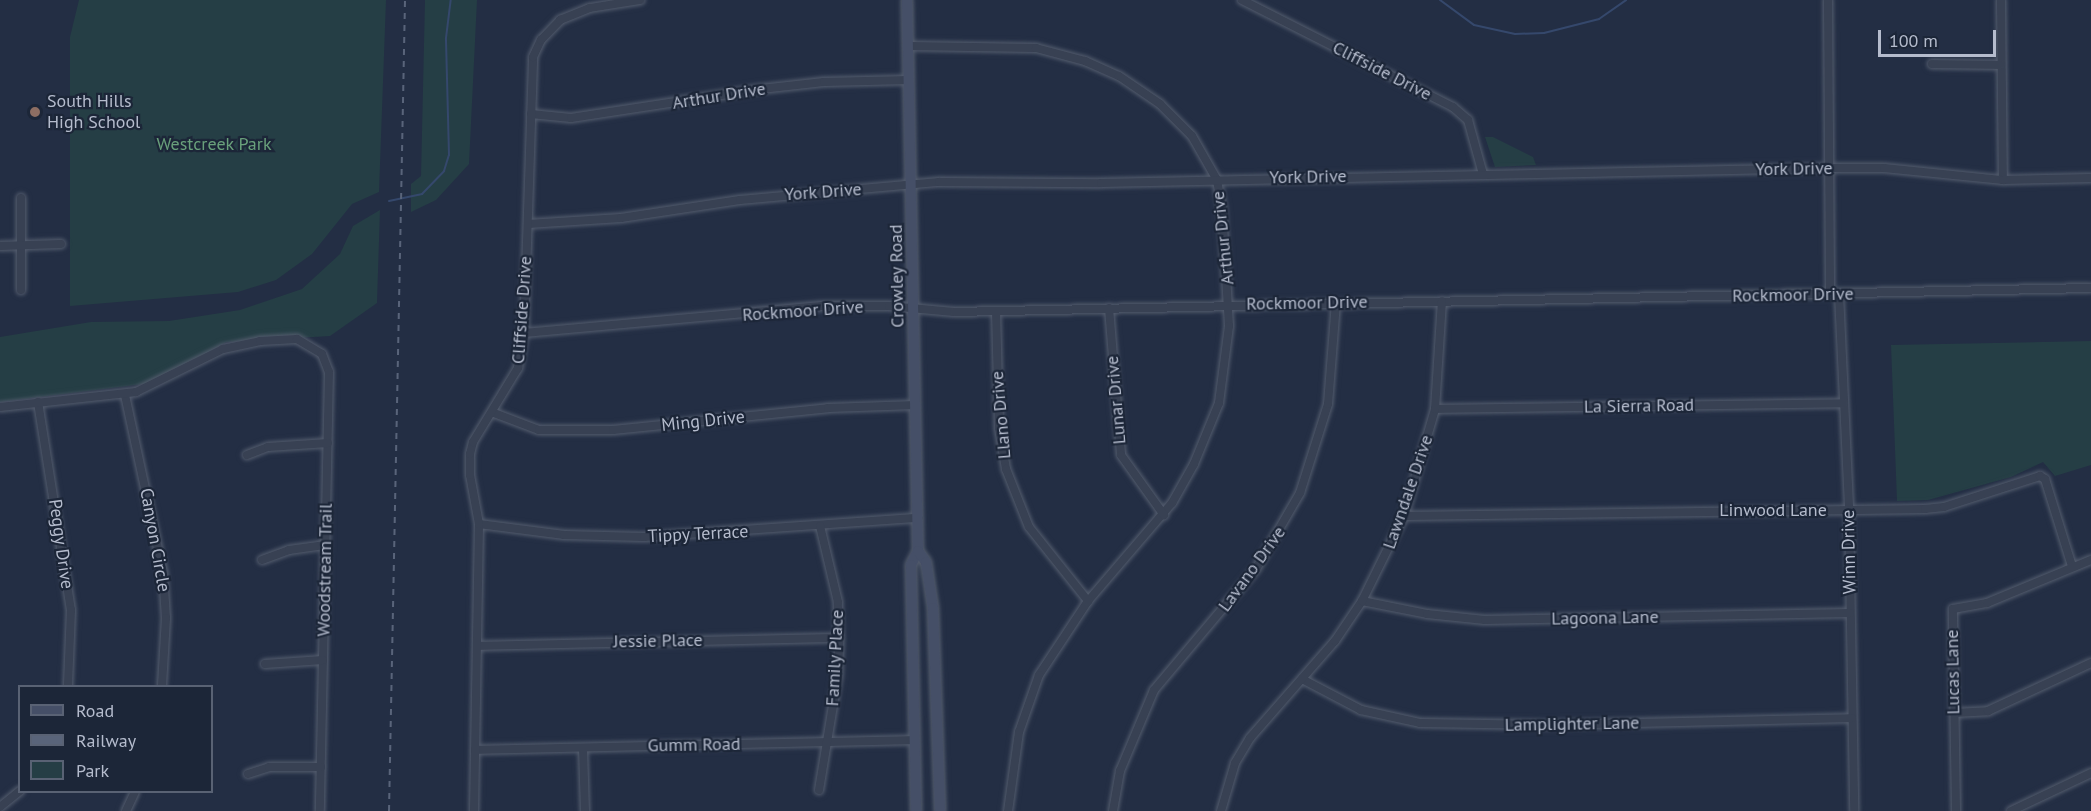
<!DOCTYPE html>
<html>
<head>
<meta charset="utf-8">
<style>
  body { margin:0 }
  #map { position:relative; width:2091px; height:811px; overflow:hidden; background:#232e44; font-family:"PT Sans",sans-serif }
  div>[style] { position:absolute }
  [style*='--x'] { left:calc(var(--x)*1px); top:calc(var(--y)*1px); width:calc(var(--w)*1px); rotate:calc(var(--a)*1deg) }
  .green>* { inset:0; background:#253e45 }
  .stream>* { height:2px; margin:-1px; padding:0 1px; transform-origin:1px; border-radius:1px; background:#35486c }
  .roads { filter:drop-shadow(0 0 2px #535c6d) drop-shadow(0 0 2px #535c6d) }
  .minor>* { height:8px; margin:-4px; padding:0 4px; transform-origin:4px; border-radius:4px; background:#384153 }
  .secondary>* { height:10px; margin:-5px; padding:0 5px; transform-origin:5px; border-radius:5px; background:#454f67 }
  .rail>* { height:2px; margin-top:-1px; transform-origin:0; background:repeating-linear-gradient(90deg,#59647a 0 6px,transparent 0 12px) }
  .dots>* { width:16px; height:16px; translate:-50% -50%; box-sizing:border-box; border:3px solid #1c2638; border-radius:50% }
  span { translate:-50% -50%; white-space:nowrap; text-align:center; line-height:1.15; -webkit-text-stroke:4.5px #1c2638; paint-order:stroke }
  .street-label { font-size:18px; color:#b5bccd }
  .poi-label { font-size:18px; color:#b5bccd }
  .left { translate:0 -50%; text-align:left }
  .park-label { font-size:18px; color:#69a07b }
  .legend { position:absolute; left:18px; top:685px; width:195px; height:108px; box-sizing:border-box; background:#1c2638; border:2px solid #596274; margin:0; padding:8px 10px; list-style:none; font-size:18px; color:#b5bccd }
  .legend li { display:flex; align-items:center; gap:12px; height:30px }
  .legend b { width:30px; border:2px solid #596274 }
  .scale { position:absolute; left:1878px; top:30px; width:118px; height:27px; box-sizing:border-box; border:3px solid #b5bccd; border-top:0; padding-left:8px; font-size:18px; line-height:21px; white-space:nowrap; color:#b5bccd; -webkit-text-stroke:4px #1c2638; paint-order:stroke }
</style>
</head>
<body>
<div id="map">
  <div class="green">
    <div style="clip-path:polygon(79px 0,386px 0,379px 192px,352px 204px,312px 254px,276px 280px,238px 292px,70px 306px,70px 37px)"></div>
    <div style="clip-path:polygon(425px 0,477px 0,469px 164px,436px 200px,411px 212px,411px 184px,421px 176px)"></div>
    <div style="clip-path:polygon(1485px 137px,1493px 137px,1533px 157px,1536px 165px,1495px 167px)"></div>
    <div style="clip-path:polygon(380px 210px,377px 303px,330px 336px,226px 342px,159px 382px,0 402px,0 337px,91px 322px,169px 321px,240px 310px,302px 289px,340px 254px,353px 226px)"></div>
    <div style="clip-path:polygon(2091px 341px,2091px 465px,2055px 476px,2043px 462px,2011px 477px,1928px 500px,1897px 501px,1891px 345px)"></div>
  </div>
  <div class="stream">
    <div style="--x:1440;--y:0;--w:42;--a:36.3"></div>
    <div style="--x:1474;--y:25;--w:42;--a:12.4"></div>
    <div style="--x:1515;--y:34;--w:29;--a:-2"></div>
    <div style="--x:1544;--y:33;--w:57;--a:-14.3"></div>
    <div style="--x:1599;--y:19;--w:33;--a:-35"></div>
    <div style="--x:389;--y:201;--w:34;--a:-12"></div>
    <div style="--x:422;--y:194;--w:32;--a:-46"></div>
    <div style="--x:444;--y:171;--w:17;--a:-73"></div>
    <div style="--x:449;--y:155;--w:117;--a:-91.5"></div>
    <div style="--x:446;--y:38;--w:38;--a:-83"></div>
  </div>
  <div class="roads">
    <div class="minor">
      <div style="--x:1242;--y:0;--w:237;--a:26.9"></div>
      <div style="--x:1453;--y:107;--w:20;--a:41"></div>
      <div style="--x:1468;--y:120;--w:56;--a:74.5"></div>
      <div style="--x:1828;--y:0;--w:294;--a:89.6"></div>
      <div style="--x:2001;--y:0;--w:180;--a:89.4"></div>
      <div style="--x:908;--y:46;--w:128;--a:0.9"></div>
      <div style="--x:1036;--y:48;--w:51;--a:14.9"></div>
      <div style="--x:1085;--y:61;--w:37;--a:24"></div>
      <div style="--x:1119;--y:76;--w:50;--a:34.3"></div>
      <div style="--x:1160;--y:104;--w:45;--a:45"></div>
      <div style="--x:1192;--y:136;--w:51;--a:60.4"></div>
      <div style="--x:1217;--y:180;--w:28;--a:80"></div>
      <div style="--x:1222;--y:208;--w:118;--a:86.6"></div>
      <div style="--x:1229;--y:326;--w:78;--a:97.4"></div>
      <div style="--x:1219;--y:403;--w:66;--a:112.3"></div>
      <div style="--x:1194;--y:464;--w:45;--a:119.4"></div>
      <div style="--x:1172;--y:503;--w:129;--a:130.6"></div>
      <div style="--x:1088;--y:601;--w:89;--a:123.5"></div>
      <div style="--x:1039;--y:675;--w:60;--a:109.3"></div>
      <div style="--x:1019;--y:732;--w:80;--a:97.9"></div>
      <div style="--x:1932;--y:64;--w:69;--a:0.8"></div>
      <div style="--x:531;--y:114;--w:40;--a:5.7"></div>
      <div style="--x:571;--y:118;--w:192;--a:-8.7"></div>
      <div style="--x:761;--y:89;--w:63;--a:-6.3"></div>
      <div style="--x:824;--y:82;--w:85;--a:-1.3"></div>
      <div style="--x:21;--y:198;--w:92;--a:90"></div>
      <div style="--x:528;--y:224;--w:93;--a:-3.7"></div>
      <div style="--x:621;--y:218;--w:120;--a:-8.6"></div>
      <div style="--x:740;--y:200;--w:200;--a:-5.2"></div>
      <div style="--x:939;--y:182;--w:162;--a:0.4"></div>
      <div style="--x:1101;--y:183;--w:730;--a:-1.18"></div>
      <div style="--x:1831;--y:168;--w:53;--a:0"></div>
      <div style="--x:1884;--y:168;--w:120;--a:5.8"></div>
      <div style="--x:2003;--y:180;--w:88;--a:-1.3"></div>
      <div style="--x:0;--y:246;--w:61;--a:-1.9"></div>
      <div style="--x:1839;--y:294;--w:216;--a:87.3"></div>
      <div style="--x:1849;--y:510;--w:301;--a:89"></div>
      <div style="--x:1109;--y:308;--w:147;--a:85.3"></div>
      <div style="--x:1121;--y:455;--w:74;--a:54.4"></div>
      <div style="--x:996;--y:311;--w:117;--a:88.5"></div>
      <div style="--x:999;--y:428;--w:42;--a:80.3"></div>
      <div style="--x:1006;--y:469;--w:62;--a:68.4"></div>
      <div style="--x:1029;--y:527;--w:95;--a:51.4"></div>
      <div style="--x:524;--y:333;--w:299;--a:-5.2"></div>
      <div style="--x:822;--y:306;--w:67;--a:0"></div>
      <div style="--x:889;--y:306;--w:65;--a:5.3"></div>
      <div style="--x:954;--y:312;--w:1137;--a:-1.21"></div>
      <div style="--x:125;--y:395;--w:181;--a:77.9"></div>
      <div style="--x:163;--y:572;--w:46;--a:86.3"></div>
      <div style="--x:166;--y:618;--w:68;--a:93.4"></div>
      <div style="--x:38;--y:402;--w:211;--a:81"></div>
      <div style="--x:71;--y:610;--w:76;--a:92.3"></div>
      <div style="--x:0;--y:407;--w:137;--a:-6.3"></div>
      <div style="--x:136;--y:392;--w:97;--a:-26.3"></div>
      <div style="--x:223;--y:349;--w:38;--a:-12"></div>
      <div style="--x:260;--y:341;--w:37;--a:-3"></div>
      <div style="--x:297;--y:339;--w:29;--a:31"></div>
      <div style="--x:322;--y:354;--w:19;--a:69"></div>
      <div style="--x:329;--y:372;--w:439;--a:91.2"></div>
      <div style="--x:1435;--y:409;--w:409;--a:-0.8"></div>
      <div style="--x:494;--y:413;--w:48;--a:20.7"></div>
      <div style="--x:539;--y:430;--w:74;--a:0"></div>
      <div style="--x:613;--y:430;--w:216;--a:-5.8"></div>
      <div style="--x:828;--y:408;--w:88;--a:-2"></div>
      <div style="--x:247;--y:455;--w:22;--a:-21"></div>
      <div style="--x:268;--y:447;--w:60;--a:-3.8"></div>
      <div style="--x:1404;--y:516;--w:521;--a:-0.77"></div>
      <div style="--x:1925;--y:509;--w:19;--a:-6"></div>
      <div style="--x:1944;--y:507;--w:101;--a:-17.9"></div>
      <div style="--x:2040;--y:476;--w:6;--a:31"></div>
      <div style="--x:2045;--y:479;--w:91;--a:72.8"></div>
      <div style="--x:479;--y:524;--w:86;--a:7.4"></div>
      <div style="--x:564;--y:535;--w:80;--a:1.4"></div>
      <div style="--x:644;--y:537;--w:275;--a:-4"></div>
      <div style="--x:262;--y:560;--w:29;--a:-20"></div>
      <div style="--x:289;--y:550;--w:37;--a:-8"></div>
      <div style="--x:1362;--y:601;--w:66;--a:11.3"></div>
      <div style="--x:1427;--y:614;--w:58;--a:5.9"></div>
      <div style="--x:1485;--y:620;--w:365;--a:-1.1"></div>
      <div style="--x:477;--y:646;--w:362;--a:-1.3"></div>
      <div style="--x:265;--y:664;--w:58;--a:-3.9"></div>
      <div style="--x:1302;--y:679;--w:67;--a:27.7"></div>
      <div style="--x:1361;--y:710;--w:60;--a:12.4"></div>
      <div style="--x:1420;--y:723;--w:129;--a:0.9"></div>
      <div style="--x:1549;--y:725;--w:303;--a:-1.3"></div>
      <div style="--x:1954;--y:713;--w:34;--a:-3"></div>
      <div style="--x:1988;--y:711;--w:114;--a:-25"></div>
      <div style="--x:583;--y:748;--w:63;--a:88.2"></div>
      <div style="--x:475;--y:750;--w:439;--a:-1.3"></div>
      <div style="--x:248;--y:774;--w:22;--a:-18"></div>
      <div style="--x:269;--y:767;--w:52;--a:0"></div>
      <div style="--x:819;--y:790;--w:117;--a:-80.6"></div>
      <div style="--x:838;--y:675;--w:37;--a:-88"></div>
      <div style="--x:839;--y:638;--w:36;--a:-92"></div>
      <div style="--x:838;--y:602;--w:78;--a:-103.3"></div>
      <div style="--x:0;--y:807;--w:26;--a:-39"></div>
      <div style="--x:126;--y:811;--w:21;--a:-65"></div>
      <div style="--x:474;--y:811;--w:287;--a:-89"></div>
      <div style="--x:479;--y:524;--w:50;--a:-100.4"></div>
      <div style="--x:470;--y:475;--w:21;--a:-90"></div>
      <div style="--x:470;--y:454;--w:12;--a:-76"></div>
      <div style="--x:473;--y:442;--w:87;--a:-58.7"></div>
      <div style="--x:518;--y:368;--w:36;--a:-80"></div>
      <div style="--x:524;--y:333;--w:276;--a:-88.1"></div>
      <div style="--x:533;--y:57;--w:19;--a:-65"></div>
      <div style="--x:541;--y:40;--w:28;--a:-46"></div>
      <div style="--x:560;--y:20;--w:32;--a:-22"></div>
      <div style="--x:590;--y:8;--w:51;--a:-9.1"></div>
      <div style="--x:1113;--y:811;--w:41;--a:-80.1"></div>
      <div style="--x:1120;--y:771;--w:88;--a:-67.2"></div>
      <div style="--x:1154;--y:690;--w:158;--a:-49.9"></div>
      <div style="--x:1256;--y:569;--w:88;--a:-59.9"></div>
      <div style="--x:1300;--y:493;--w:93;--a:-72.5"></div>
      <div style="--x:1328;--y:404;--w:101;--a:-85.5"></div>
      <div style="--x:1221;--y:811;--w:50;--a:-73.7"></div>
      <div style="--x:1235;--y:763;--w:29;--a:-59"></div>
      <div style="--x:1250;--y:738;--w:129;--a:-48.8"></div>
      <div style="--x:1335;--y:641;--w:48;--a:-56"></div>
      <div style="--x:1362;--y:601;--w:95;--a:-63.7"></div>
      <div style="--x:1404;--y:516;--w:111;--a:-73.8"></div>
      <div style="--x:1435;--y:409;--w:108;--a:-86.3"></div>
      <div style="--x:1956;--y:811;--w:202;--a:-90.9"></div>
      <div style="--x:1953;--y:609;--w:35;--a:-10"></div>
      <div style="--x:1987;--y:603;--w:113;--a:-22.5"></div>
      <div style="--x:2011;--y:811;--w:89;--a:-25.4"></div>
    </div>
    <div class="secondary">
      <div style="--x:907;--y:0;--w:551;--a:88.86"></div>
      <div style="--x:918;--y:551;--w:16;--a:117"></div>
      <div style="--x:911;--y:565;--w:246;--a:88.8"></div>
      <div style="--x:918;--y:551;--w:14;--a:54"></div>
      <div style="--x:926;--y:562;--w:47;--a:81.3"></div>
      <div style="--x:933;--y:608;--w:203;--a:88"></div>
    </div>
  </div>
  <div class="rail">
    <div style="--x:389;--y:811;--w:811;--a:-88.87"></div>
  </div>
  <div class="dots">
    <div style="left:35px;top:112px;background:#8d6e63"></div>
  </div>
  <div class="street-label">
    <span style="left:1382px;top:71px;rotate:27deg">Cliffside Drive</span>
    <span style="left:719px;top:96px;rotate:-9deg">Arthur Drive</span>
    <span style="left:1794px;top:169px;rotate:-1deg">York Drive</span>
    <span style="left:1308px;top:177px;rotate:-1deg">York Drive</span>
    <span style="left:823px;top:192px;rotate:-4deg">York Drive</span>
    <span style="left:1223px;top:238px;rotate:-96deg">Arthur Drive</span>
    <span style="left:897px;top:276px;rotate:-91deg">Crowley Road</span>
    <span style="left:1793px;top:295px;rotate:-1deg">Rockmoor Drive</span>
    <span style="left:1307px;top:303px;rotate:-1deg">Rockmoor Drive</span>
    <span style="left:522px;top:310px;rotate:-86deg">Cliffside Drive</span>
    <span style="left:803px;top:311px;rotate:-4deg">Rockmoor Drive</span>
    <span style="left:1116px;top:400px;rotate:-95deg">Lunar Drive</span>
    <span style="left:1639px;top:406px;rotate:-1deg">La Sierra Road</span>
    <span style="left:1001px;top:415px;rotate:-95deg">Llano Drive</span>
    <span style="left:703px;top:421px;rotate:-6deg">Ming Drive</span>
    <span style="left:1408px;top:492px;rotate:-71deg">Lawndale Drive</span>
    <span style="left:1773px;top:510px">Linwood Lane</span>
    <span style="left:698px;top:534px;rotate:-3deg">Tippy Terrace</span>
    <span style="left:155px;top:540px;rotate:80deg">Canyon Circle</span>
    <span style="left:61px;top:544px;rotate:82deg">Peggy Drive</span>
    <span style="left:1849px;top:552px;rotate:-91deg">Winn Drive</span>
    <span style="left:1252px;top:569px;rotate:-54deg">Lavano Drive</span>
    <span style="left:325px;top:570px;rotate:-89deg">Woodstream Trail</span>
    <span style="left:1605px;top:618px;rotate:-1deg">Lagoona Lane</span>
    <span style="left:658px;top:641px;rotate:-1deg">Jessie Place</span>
    <span style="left:835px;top:658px;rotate:-87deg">Family Place</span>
    <span style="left:1953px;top:672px;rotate:-91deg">Lucas Lane</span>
    <span style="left:1572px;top:724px;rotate:-1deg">Lamplighter Lane</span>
    <span style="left:694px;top:745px;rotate:-1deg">Gumm Road</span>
  </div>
  <div class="poi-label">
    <span class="left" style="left:47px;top:112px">South Hills<br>High School</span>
  </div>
  <div class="park-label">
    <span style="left:214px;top:144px">Westcreek Park</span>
  </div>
  <ul class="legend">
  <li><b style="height:8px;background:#454f67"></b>Road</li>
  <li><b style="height:8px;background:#59647a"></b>Railway</li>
  <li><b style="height:16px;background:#253e45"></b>Park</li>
  </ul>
  <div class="scale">100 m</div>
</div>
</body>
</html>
